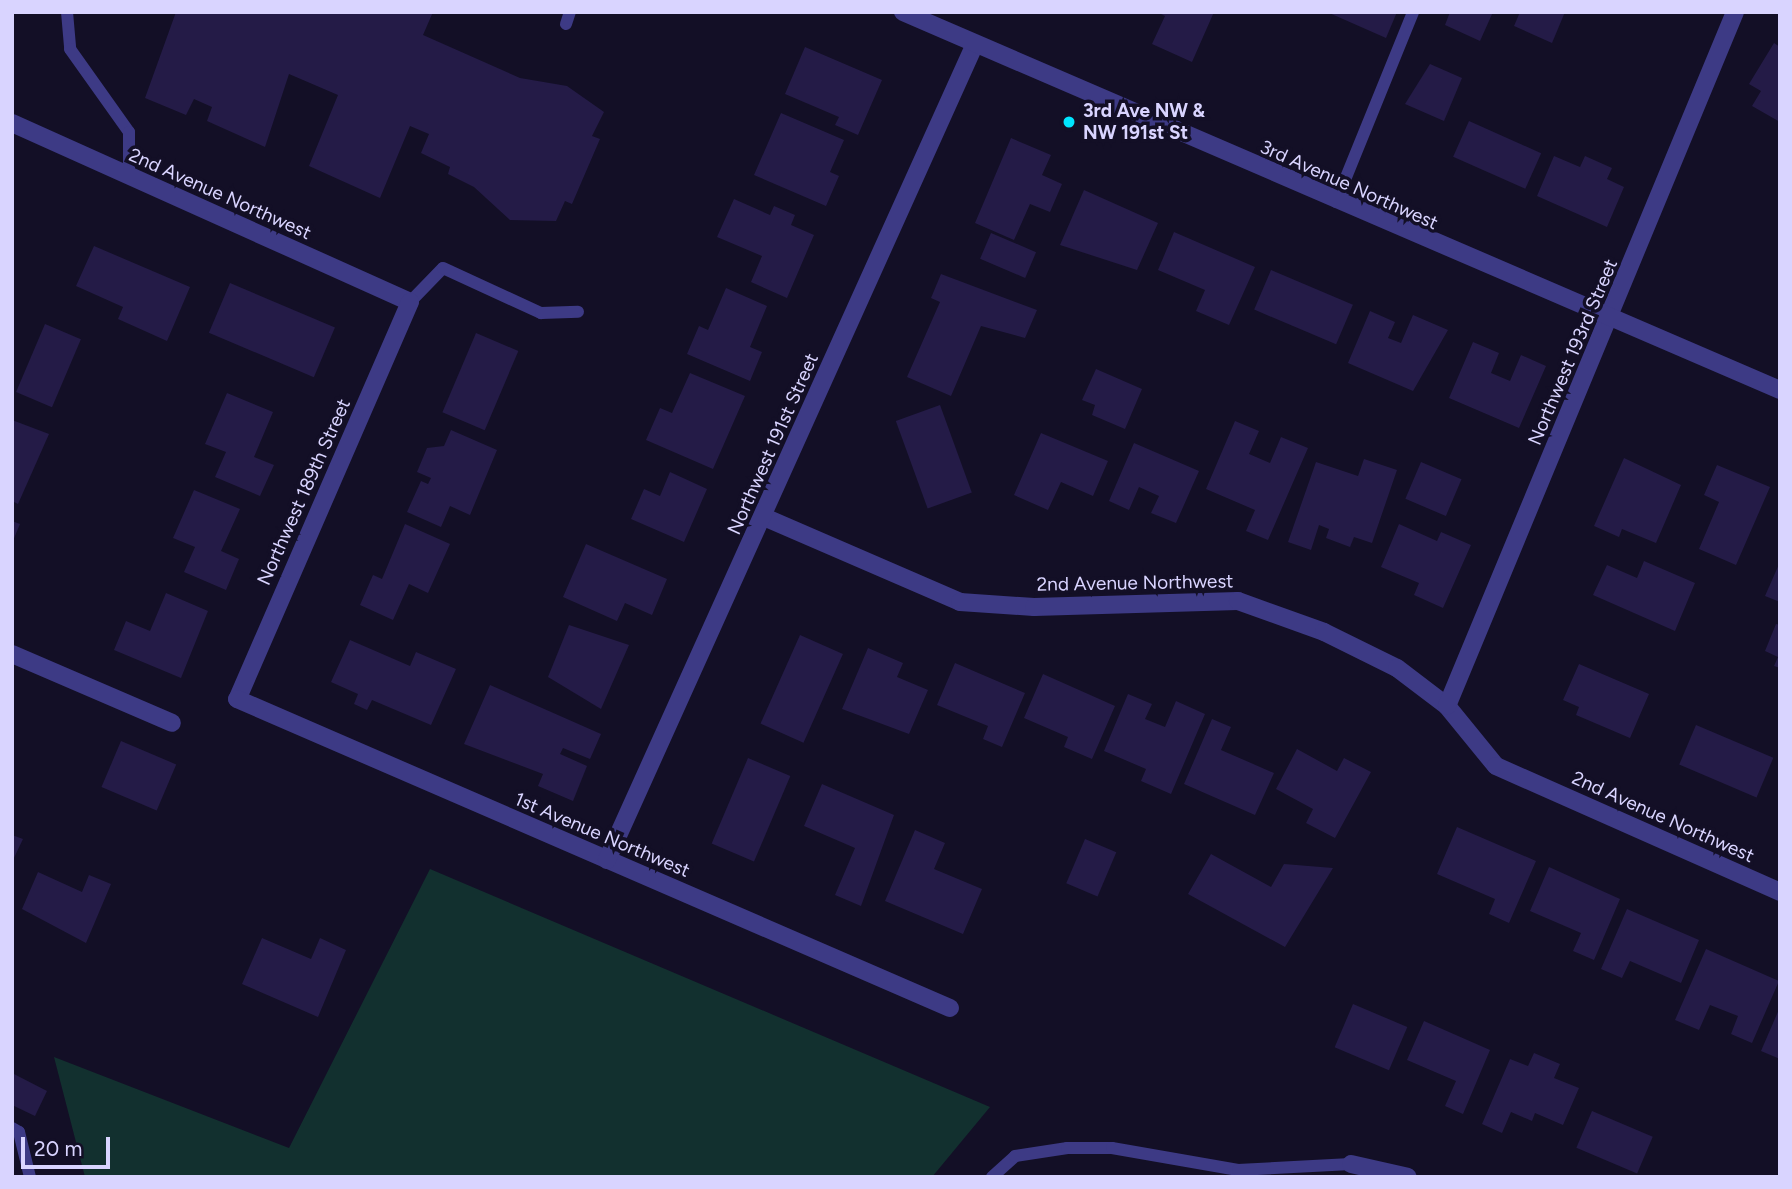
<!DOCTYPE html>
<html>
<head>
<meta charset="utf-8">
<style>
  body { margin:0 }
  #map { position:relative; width:1792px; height:1189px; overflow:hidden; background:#130f26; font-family:Figtree,sans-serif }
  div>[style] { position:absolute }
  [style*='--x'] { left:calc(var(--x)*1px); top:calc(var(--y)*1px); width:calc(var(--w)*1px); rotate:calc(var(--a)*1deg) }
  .green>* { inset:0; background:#12302f }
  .building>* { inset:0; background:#241b47; transform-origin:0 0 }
  .service>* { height:12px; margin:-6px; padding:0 6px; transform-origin:6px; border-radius:6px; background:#3d3a85 }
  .minor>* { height:18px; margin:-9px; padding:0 9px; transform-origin:9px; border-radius:9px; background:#3d3a85 }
  .tertiary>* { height:18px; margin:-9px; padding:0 9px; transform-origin:9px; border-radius:9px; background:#3d3a85 }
  .dots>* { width:19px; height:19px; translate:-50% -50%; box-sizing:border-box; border:4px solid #130f26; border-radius:50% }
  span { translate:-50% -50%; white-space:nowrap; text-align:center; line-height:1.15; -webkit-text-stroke:7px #130f26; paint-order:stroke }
  .poi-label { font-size:19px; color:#d9d4ff; font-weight:700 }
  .left { translate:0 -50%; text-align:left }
  .street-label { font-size:19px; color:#d9d4ff }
  .frame { position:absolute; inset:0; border:14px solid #d9d4ff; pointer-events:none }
  .scale { position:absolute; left:21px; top:1137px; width:89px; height:32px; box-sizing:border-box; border:4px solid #d9d4ff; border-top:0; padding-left:9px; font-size:21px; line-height:24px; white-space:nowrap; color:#d9d4ff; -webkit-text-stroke:5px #130f26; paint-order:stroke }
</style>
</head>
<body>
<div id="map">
  <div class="green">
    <div style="clip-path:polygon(430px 869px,990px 1107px,932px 1177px,85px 1177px,54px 1057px,289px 1148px)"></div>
  </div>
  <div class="building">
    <div style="clip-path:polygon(176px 12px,433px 12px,423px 35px,520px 78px,567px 86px,604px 112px,592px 136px,600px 139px,572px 204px,565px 201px,556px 221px,510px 220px,474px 187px,448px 174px,450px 167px,421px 153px,429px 134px,410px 126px,380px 198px,309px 166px,338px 95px,289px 74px,265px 147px,207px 121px,212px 107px,194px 99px,186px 115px,145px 98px)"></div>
    <div style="clip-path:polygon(1157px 12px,1214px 12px,1192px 62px,1152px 44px,1165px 16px)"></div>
    <div style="clip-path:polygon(1327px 12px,1397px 12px,1386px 38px)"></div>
    <div style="clip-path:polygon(1450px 12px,1493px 12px,1480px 41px,1445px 25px)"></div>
    <div style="clip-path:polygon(1520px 12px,1565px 12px,1552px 43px,1514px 26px)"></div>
    <div style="clip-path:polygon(1774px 43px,1780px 47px,1780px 122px,1752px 106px,1761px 91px,1749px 84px)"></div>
    <div style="clip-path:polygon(805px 47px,882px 80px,858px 135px,835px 125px,839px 117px,785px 94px)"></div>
    <div style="clip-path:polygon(1430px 64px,1462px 78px,1444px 121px,1405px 104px)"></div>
    <div style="clip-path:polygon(781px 113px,844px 140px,830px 172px,839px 176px,826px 206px,754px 175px)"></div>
    <div style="left:1469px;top:121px;width:79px;height:39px;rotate:24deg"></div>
    <div style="clip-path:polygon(1011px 138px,1051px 155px,1042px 175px,1062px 184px,1050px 212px,1030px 204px,1014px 240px,975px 223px)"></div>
    <div style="clip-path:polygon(1554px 156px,1580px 167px,1585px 156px,1612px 168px,1607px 179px,1624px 187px,1607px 227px,1537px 196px)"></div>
    <div style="clip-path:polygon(1084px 190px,1158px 223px,1137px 270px,1060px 245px)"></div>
    <div style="clip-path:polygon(734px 199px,770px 215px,774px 206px,795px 215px,791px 225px,814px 235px,787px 298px,751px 282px,762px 256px,717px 237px)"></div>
    <div style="clip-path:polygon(1174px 232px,1255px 267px,1229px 325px,1196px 311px,1205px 290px,1158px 270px)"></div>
    <div style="left:991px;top:233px;width:49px;height:28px;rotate:23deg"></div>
    <div style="clip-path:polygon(94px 246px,190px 287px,167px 341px,118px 319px,123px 307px,76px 286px)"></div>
    <div style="left:1271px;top:270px;width:89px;height:43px;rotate:23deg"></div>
    <div style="clip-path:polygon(941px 274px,1037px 310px,1025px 338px,981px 326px,951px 396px,907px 377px,940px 302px,931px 298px)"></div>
    <div style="left:230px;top:283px;width:114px;height:54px;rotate:23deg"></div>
    <div style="clip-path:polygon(726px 288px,767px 306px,750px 347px,762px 352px,750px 381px,687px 354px,699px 326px,708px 330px)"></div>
    <div style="clip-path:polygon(1370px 311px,1395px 322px,1388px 338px,1401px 343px,1413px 315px,1448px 330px,1413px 391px,1348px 363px)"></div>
    <div style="left:45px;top:324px;width:39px;height:74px;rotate:23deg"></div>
    <div style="left:476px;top:333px;width:46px;height:86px;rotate:23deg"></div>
    <div style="clip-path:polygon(1473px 342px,1499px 353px,1491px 373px,1510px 381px,1521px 355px,1546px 366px,1519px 428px,1449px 398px)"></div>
    <div style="clip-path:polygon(1096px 369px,1142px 389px,1125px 429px,1092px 415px,1095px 405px,1082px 400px)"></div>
    <div style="clip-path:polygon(690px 373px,745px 396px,713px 469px,646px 440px,660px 408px,672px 413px)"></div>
    <div style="clip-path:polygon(227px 393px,273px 412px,254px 457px,274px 465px,260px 496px,215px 477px,226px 452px,205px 444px)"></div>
    <div style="left:940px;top:405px;width:93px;height:47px;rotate:70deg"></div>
    <div style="clip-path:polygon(12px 420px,49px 434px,18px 504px,12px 501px)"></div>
    <div style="clip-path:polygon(1235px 421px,1259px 431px,1249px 454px,1270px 463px,1281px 437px,1308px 448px,1268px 540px,1246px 531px,1255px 510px,1206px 489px)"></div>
    <div style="clip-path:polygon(451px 430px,497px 450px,470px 515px,450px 506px,441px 527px,407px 512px,421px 481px,428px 484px,431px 478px,417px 472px,427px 448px,444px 446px)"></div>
    <div style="clip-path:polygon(1041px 433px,1108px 461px,1093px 496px,1061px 482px,1048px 510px,1014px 495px)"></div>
    <div style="clip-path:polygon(1134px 443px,1199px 471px,1176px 523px,1151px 513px,1159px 496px,1139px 487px,1129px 510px,1109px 501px)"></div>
    <div style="clip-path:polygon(1624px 458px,1681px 485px,1656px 543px,1622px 529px,1619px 537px,1594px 526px)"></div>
    <div style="clip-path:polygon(1364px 459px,1397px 470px,1372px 543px,1354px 537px,1350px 547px,1326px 538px,1329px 529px,1319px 525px,1311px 550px,1288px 542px,1316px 462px,1358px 476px)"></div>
    <div style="left:1421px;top:462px;width:44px;height:40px;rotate:23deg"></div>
    <div style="clip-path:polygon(1717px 465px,1770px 487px,1736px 565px,1699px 549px,1719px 502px,1704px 495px)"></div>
    <div style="clip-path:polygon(670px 472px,707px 489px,684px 542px,631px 519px,644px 489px,660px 496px)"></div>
    <div style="clip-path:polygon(194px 490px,240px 509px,221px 551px,239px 559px,226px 590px,184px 572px,195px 547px,173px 538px)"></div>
    <div style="clip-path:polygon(12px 521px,20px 524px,12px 543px)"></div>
    <div style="clip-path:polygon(405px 524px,450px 544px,428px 593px,409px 584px,393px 620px,360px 605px,373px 575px,382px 579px)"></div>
    <div style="clip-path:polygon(1399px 524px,1437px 541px,1441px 532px,1471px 545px,1443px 608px,1414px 595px,1419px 583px,1381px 567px)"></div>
    <div style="clip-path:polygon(586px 544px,667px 579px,652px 615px,625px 603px,617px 621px,563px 597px)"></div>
    <div style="clip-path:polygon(1644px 561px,1695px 583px,1675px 631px,1593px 595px,1607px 565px,1637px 578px)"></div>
    <div style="clip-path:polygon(1780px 562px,1780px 602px,1765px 596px)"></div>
    <div style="clip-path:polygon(166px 593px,208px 611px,181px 678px,114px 650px,126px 621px,150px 631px)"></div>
    <div style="clip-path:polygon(1776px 624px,1780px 625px,1780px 668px,1774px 666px,1778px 657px,1765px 651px)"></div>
    <div style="clip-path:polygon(569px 625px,629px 645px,601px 709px,548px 677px)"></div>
    <div style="left:800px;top:635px;width:47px;height:97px;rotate:24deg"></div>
    <div style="clip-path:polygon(350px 640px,410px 666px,416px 652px,456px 669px,431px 725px,372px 700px,367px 710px,354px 704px,358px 694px,331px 682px)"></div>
    <div style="clip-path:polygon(868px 648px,903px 663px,897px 677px,928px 690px,909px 734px,842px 709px)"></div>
    <div style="clip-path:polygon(955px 663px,1025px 693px,1002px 747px,983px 739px,988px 726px,937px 705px)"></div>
    <div style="clip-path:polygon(1579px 664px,1649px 694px,1630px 738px,1576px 715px,1579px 707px,1563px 700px)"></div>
    <div style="clip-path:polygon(1043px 674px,1115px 706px,1092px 759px,1064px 747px,1068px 737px,1024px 718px)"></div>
    <div style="clip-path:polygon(490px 685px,601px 734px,590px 759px,563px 748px,560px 754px,587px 766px,573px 801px,538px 786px,543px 774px,464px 744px)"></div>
    <div style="clip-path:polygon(1128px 694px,1152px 704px,1145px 719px,1165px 727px,1176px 701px,1205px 714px,1171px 794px,1141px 781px,1146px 769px,1104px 751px)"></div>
    <div style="clip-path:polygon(1212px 719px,1231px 727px,1221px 750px,1274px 773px,1255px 815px,1184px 784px)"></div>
    <div style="left:1696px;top:725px;width:84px;height:43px;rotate:23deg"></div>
    <div style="left:121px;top:741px;width:60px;height:50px;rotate:23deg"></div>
    <div style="clip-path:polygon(1297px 749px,1337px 771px,1344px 758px,1371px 772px,1335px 838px,1306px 823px,1313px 809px,1276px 789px)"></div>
    <div style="left:748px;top:758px;width:46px;height:93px;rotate:23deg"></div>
    <div style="clip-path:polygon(822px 784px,894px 815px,861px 906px,835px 895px,855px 848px,804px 826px)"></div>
    <div style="clip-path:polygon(1457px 827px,1536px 861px,1509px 923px,1489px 914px,1495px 899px,1437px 874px)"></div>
    <div style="clip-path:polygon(915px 830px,945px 843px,934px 869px,982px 889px,963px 934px,885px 901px)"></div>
    <div style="clip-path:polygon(12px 835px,23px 839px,12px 862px)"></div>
    <div style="left:1085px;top:839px;width:34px;height:48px;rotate:23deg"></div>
    <div style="clip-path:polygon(1211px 854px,1271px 887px,1284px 864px,1333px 868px,1285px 947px,1188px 894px)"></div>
    <div style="clip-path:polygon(1549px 867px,1620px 899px,1594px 960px,1573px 951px,1581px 933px,1530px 911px)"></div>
    <div style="clip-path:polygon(38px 872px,82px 892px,89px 875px,111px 884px,86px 943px,22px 909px)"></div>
    <div style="clip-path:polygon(1627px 909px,1699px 940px,1681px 983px,1630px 961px,1622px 978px,1601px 969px)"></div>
    <div style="clip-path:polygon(262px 938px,311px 959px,320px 938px,346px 950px,318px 1017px,242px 984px)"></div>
    <div style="clip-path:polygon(1706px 949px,1779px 981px,1752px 1043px,1731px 1034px,1738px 1016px,1710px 1005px,1699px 1030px,1675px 1020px)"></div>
    <div style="left:1353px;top:1004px;width:59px;height:47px;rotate:23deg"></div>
    <div style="clip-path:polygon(1780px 1007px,1780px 1059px,1761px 1051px)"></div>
    <div style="clip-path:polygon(1424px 1021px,1490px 1050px,1463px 1114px,1445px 1106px,1456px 1081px,1407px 1060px)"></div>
    <div style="clip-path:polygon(1534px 1053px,1560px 1064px,1554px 1078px,1579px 1088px,1563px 1125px,1535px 1113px,1532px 1121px,1511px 1112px,1502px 1133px,1482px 1124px,1510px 1059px,1528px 1066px)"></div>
    <div style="clip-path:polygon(12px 1073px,47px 1091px,35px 1116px,12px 1105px)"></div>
    <div style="left:1592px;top:1111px;width:66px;height:40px;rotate:23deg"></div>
  </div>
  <div class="service">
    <div style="--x:67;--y:12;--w:37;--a:85"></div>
    <div style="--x:70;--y:49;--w:102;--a:54.6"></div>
    <div style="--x:129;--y:132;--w:44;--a:90"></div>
    <div style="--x:566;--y:24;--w:13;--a:-72"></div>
    <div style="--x:1336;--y:202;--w:205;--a:-67.9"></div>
    <div style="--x:410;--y:302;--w:47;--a:-45.9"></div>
    <div style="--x:443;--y:268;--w:108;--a:24.7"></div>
    <div style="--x:541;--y:313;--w:37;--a:-2"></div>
    <div style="--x:12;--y:1128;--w:8;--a:30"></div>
    <div style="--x:19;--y:1132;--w:46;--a:76.3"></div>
    <div style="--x:992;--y:1177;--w:31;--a:-42"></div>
    <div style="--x:1015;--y:1156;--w:53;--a:-8.7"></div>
    <div style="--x:1067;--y:1148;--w:45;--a:0"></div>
    <div style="--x:1112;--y:1148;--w:128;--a:9.9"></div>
    <div style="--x:1238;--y:1170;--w:113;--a:-3"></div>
  </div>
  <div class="minor">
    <div style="--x:12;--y:123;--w:436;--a:24.2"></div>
    <div style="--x:410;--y:302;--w:433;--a:113.5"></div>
    <div style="--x:237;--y:699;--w:777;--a:23.43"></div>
    <div style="--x:764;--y:517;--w:214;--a:23.4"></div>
    <div style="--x:960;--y:602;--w:74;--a:3.9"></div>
    <div style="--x:1034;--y:607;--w:204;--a:-1.7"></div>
    <div style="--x:1238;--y:601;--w:91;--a:19.8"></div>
    <div style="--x:1324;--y:632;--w:81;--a:26.3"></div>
    <div style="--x:1397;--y:668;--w:63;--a:37.2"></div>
    <div style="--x:1447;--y:706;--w:77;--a:50.8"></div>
    <div style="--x:1496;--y:766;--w:311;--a:23.9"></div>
    <div style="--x:12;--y:654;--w:174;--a:23.3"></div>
    <div style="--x:1447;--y:706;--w:751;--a:-67.46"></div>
    <div style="--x:607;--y:860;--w:895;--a:-65.73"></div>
    <div style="--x:1351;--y:1164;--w:58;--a:12.8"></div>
  </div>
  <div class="tertiary">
    <div style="--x:903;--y:12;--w:955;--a:23.32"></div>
  </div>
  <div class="dots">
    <div style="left:1069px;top:122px;background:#00e5ff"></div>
  </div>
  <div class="poi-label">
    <span class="left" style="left:1083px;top:122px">3rd Ave NW &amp;<br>NW 191st St</span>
  </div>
  <div class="street-label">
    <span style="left:1349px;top:185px;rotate:24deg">3rd Avenue Northwest</span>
    <span style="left:220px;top:194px;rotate:24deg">2nd Avenue Northwest</span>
    <span style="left:1573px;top:352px;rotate:-67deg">Northwest 193rd Street</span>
    <span style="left:773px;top:444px;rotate:-66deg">Northwest 191st Street</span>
    <span style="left:304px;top:492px;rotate:-66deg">Northwest 189th Street</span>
    <span style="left:1135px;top:583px;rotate:-1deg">2nd Avenue Northwest</span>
    <span style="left:1663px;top:817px;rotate:24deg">2nd Avenue Northwest</span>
    <span style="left:602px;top:835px;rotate:23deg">1st Avenue Northwest</span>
  </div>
  <div class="frame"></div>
  <div class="scale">20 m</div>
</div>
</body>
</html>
